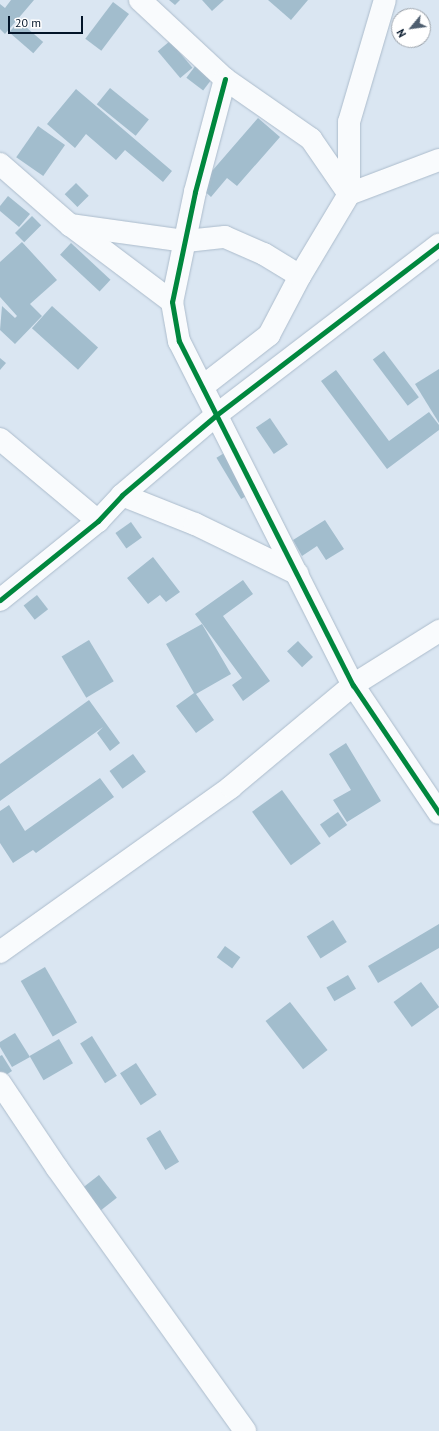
<!DOCTYPE html>
<html>
<head>
<meta charset="utf-8">
<style>
  body { margin:0 }
  #map { position:relative; width:439px; height:1431px; overflow:hidden; background:#dae6f2; font-family:"PT Sans",sans-serif }
  div>[style] { position:absolute }
  [style*='--x'] { left:calc(var(--x)*1px); top:calc(var(--y)*1px); width:calc(var(--w)*1px); rotate:calc(var(--a)*1deg) }
  .building>* { inset:0; background:#a2bdcd; transform-origin:0 0 }
  .roads { filter:drop-shadow(0 0 1px #acbccc) drop-shadow(0 0 1px #acbccc) }
  .street>* { height:22px; margin:-11px; padding:0 11px; transform-origin:11px; border-radius:11px; background:#f9fbfd }
  .cycleway>* { height:5px; margin:-2.5px; padding:0 2.5px; transform-origin:2.5px; border-radius:2.5px; background:#00873e }
  span { translate:-50% -50%; white-space:nowrap; text-align:center; line-height:1.15; -webkit-text-stroke:3px #fff; paint-order:stroke }
  .north { position:absolute; left:391px; top:8px; width:40px; height:40px; box-sizing:border-box; background:#fff; border:1px solid #9aa1a9; border-radius:50%; rotate:241deg; font-size:11px; font-weight:700; line-height:16px; text-align:center; color:#021428 }
  .north::after { content:''; display:block; margin:auto; width:14px; height:18px; background:#4e5e6f; clip-path:polygon(50% 0,100% 100%,50% 72%,0 100%) }
  .scale { position:absolute; left:8px; top:16px; width:75px; height:18px; box-sizing:border-box; border:2px solid #021428; border-top:0; padding-left:5px; font-size:12px; line-height:14px; white-space:nowrap; color:#021428; -webkit-text-stroke:3px #fff; paint-order:stroke }
</style>
</head>
<body>
<div id="map">
  <div class="building">
    <div style="clip-path:polygon(11px 0,34px 0,5px 34px,0 29px,0 4px,5px 8px)"></div>
    <div style="clip-path:polygon(169px 0,180px 0,175px 5px)"></div>
    <div style="clip-path:polygon(202px 0,224px 0,212px 11px)"></div>
    <div style="clip-path:polygon(268px 0,308px 0,291px 20px)"></div>
    <div style="left:113px;top:2px;width:20px;height:46px;rotate:37deg"></div>
    <div style="left:19px;top:21px;width:32px;height:15px;rotate:41deg"></div>
    <div style="left:170px;top:41px;width:35px;height:16px;rotate:50deg"></div>
    <div style="left:196px;top:65px;width:21px;height:16px;rotate:37deg"></div>
    <div style="left:110px;top:88px;width:50px;height:21px;rotate:39deg"></div>
    <div style="clip-path:polygon(76px 89px,172px 171px,163px 182px,125px 150px,116px 160px,86px 134px,75px 148px,47px 124px)"></div>
    <div style="clip-path:polygon(258px 118px,280px 137px,237px 186px,227px 178px,211px 197px,199px 186px)"></div>
    <div style="left:38px;top:126px;width:33px;height:38px;rotate:35deg"></div>
    <div style="left:76px;top:183px;width:18px;height:16px;rotate:45deg"></div>
    <div style="clip-path:polygon(8px 196px,30px 214px,19px 227px,0 211px,0 206px)"></div>
    <div style="left:32px;top:216px;width:13px;height:24px;rotate:45deg"></div>
    <div style="clip-path:polygon(22px 242px,57px 280px,30px 304px,42px 316px,15px 344px,0 330px,2px 306px,15px 318px,17px 316px,0 297px,0 262px)"></div>
    <div style="left:71px;top:243px;width:54px;height:16px;rotate:43deg"></div>
    <div style="left:52px;top:306px;width:62px;height:30px;rotate:42deg"></div>
    <div style="left:384px;top:351px;width:58px;height:14px;rotate:53deg"></div>
    <div style="clip-path:polygon(0 358px,6px 363px,0 370px)"></div>
    <div style="clip-path:polygon(439px 369px,439px 423px,415px 384px)"></div>
    <div style="clip-path:polygon(336px 370px,389px 441px,429px 412px,439px 425px,439px 430px,387px 469px,321px 381px)"></div>
    <div style="left:270px;top:418px;width:32px;height:17px;rotate:56deg"></div>
    <div style="left:231px;top:449px;width:48px;height:17px;rotate:59deg"></div>
    <div style="clip-path:polygon(325px 520px,344px 549px,326px 560px,317px 546px,302px 556px,293px 540px)"></div>
    <div style="left:131px;top:522px;width:19px;height:19px;rotate:55deg"></div>
    <div style="clip-path:polygon(153px 557px,180px 592px,166px 602px,160px 595px,148px 604px,127px 578px)"></div>
    <div style="clip-path:polygon(243px 580px,253px 594px,223px 616px,270px 681px,243px 701px,232px 685px,242px 678px,195px 614px)"></div>
    <div style="left:37px;top:595px;width:18px;height:17px;rotate:52deg"></div>
    <div style="clip-path:polygon(202px 624px,231px 674px,196px 694px,214px 720px,196px 733px,176px 706px,194px 693px,166px 644px)"></div>
    <div style="left:89px;top:640px;width:48px;height:32px;rotate:59deg"></div>
    <div style="left:298px;top:641px;width:22px;height:15px;rotate:47deg"></div>
    <div style="clip-path:polygon(89px 700px,120px 743px,110px 751px,97px 733px,103px 727px,0 801px,0 764px)"></div>
    <div style="clip-path:polygon(346px 743px,381px 801px,347px 822px,333px 800px,351px 790px,329px 754px)"></div>
    <div style="left:133px;top:754px;width:22px;height:29px;rotate:54deg"></div>
    <div style="clip-path:polygon(100px 778px,114px 797px,36px 853px,33px 850px,13px 863px,0 843px,0 811px,9px 805px,25px 831px)"></div>
    <div style="left:282px;top:790px;width:66px;height:37px;rotate:54deg"></div>
    <div style="left:338px;top:812px;width:16px;height:22px;rotate:55deg"></div>
    <div style="left:333px;top:920px;width:26px;height:31px;rotate:58deg"></div>
    <div style="clip-path:polygon(439px 924px,439px 948px,378px 983px,368px 966px)"></div>
    <div style="left:225px;top:946px;width:19px;height:14px;rotate:36deg"></div>
    <div style="left:45px;top:967px;width:64px;height:28px;rotate:60deg"></div>
    <div style="left:348px;top:975px;width:16px;height:25px;rotate:60deg"></div>
    <div style="left:421px;top:982px;width:31px;height:34px;rotate:54deg"></div>
    <div style="left:290px;top:1002px;width:61px;height:31px;rotate:52deg"></div>
    <div style="clip-path:polygon(15px 1033px,30px 1057px,12px 1067px,0 1047px,0 1042px)"></div>
    <div style="left:92px;top:1036px;width:47px;height:14px;rotate:58deg"></div>
    <div style="left:59px;top:1039px;width:28px;height:34px;rotate:60deg"></div>
    <div style="clip-path:polygon(2px 1055px,12px 1071px,0 1079px,0 1056px)"></div>
    <div style="left:136px;top:1063px;width:38px;height:19px;rotate:57deg"></div>
    <div style="left:160px;top:1130px;width:37px;height:16px;rotate:59deg"></div>
    <div style="left:99px;top:1175px;width:29px;height:38px;rotate:52deg"></div>
  </div>
  <div class="roads">
    <div class="street">
      <div style="--x:140;--y:0;--w:116;--a:42.9"></div>
      <div style="--x:225;--y:79;--w:105;--a:34.9"></div>
      <div style="--x:311;--y:139;--w:67;--a:55.4"></div>
      <div style="--x:225;--y:79;--w:117;--a:104.9"></div>
      <div style="--x:195;--y:192;--w:112;--a:101.8"></div>
      <div style="--x:172;--y:302;--w:40;--a:80"></div>
      <div style="--x:179;--y:341;--w:386;--a:63.2"></div>
      <div style="--x:353;--y:685;--w:154;--a:56.1"></div>
      <div style="--x:0;--y:164;--w:93;--a:41.1"></div>
      <div style="--x:70;--y:225;--w:128;--a:37"></div>
      <div style="--x:349;--y:194;--w:72;--a:-90"></div>
      <div style="--x:349;--y:122;--w:127;--a:-73.6"></div>
      <div style="--x:70;--y:225;--w:117;--a:7.9"></div>
      <div style="--x:186;--y:241;--w:39;--a:-6"></div>
      <div style="--x:225;--y:237;--w:43;--a:23.6"></div>
      <div style="--x:264;--y:254;--w:42;--a:31.4"></div>
      <div style="--x:202;--y:387;--w:85;--a:-37.8"></div>
      <div style="--x:269;--y:335;--w:67;--a:-62.3"></div>
      <div style="--x:300;--y:276;--w:96;--a:-59.1"></div>
      <div style="--x:349;--y:194;--w:96;--a:-20.7"></div>
      <div style="--x:0;--y:439;--w:128;--a:39.9"></div>
      <div style="--x:122;--y:495;--w:79;--a:21.7"></div>
      <div style="--x:195;--y:524;--w:114;--a:25.9"></div>
      <div style="--x:0;--y:600;--w:126;--a:-38.9"></div>
      <div style="--x:98;--y:521;--w:35;--a:-47"></div>
      <div style="--x:122;--y:495;--w:122;--a:-40.3"></div>
      <div style="--x:215;--y:416;--w:282;--a:-37.4"></div>
      <div style="--x:0;--y:952;--w:284;--a:-35.5"></div>
      <div style="--x:231;--y:787;--w:159;--a:-39.9"></div>
      <div style="--x:353;--y:685;--w:102;--a:-32.1"></div>
      <div style="--x:0;--y:1083;--w:102;--a:56.2"></div>
      <div style="--x:57;--y:1168;--w:323;--a:54.4"></div>
    </div>
  </div>
  <div class="cycleway">
    <div style="--x:225;--y:79;--w:117;--a:104.9"></div>
    <div style="--x:195;--y:192;--w:112;--a:101.8"></div>
    <div style="--x:172;--y:302;--w:40;--a:80"></div>
    <div style="--x:179;--y:341;--w:386;--a:63.2"></div>
    <div style="--x:353;--y:685;--w:154;--a:56.1"></div>
    <div style="--x:0;--y:600;--w:126;--a:-38.9"></div>
    <div style="--x:98;--y:521;--w:35;--a:-47"></div>
    <div style="--x:122;--y:495;--w:122;--a:-40.3"></div>
    <div style="--x:215;--y:416;--w:282;--a:-37.4"></div>
  </div>
  <div class="north">N</div>
  <div class="scale">20 m</div>
</div>
</body>
</html>
